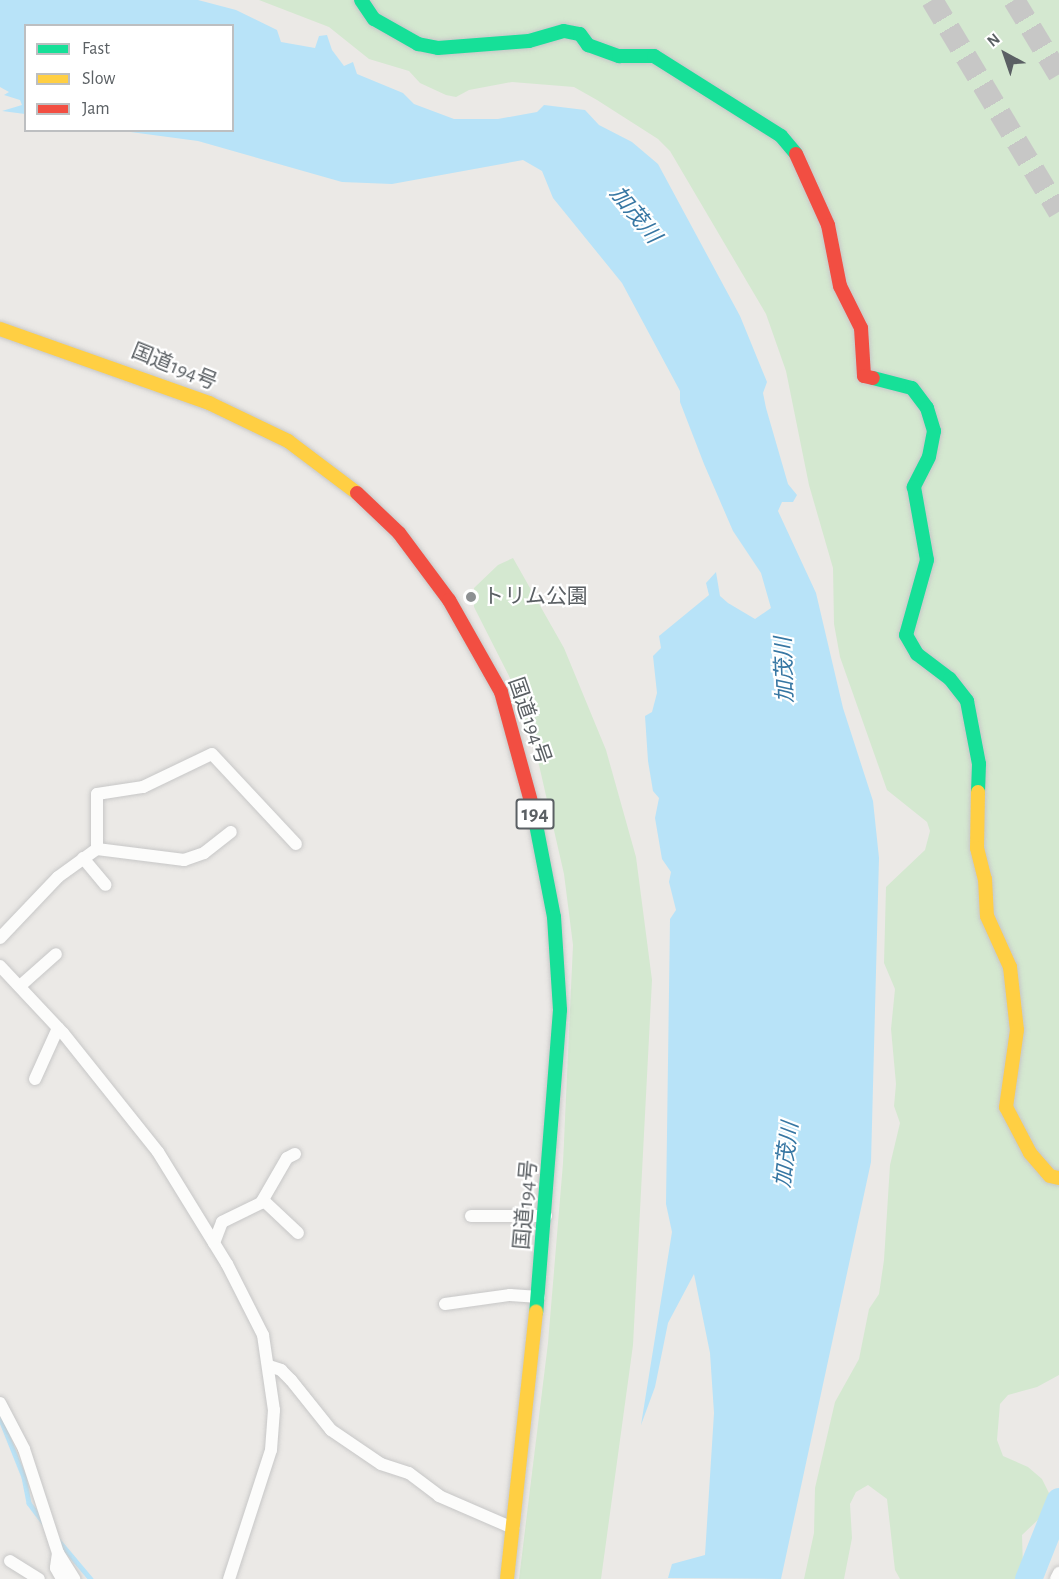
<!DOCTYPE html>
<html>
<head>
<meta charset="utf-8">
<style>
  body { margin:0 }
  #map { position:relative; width:1059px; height:1579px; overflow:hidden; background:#ebe9e6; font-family:"Alegreya Sans","Noto Sans JP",sans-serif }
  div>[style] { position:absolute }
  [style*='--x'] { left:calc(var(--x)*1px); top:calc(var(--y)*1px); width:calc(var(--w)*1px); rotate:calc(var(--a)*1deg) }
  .green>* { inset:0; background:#d4e8d0 }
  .water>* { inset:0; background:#b8e3f8 }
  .stream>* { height:4.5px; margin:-2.25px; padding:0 2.25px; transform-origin:2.25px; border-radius:2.25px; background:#b8e3f8 }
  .river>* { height:27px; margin:-13.5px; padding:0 13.5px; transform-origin:13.5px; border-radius:13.5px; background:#b8e3f8 }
  .highway-tunnel>* { height:22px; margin-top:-11px; transform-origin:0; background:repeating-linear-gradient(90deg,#c7c7c6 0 22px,transparent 0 33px) }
  .roads { filter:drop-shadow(0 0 2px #c7c7c7) drop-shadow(0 0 2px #c7c7c7) }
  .street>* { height:12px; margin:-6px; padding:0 6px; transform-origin:6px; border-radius:6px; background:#fcfcfb }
  .fast>* { height:14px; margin:-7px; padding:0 7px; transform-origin:7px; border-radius:7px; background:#16e098 }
  .slow>* { height:14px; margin:-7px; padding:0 7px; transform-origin:7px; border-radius:7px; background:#ffcf43 }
  .jam>* { height:14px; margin:-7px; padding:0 7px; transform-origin:7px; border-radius:7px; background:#f24e42 }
  .dots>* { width:16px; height:16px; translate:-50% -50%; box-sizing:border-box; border:3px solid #fff; border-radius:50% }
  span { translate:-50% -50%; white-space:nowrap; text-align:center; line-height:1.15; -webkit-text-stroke:4.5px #fff; paint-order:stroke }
  .shield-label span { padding:2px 4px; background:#fff; border:2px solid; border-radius:4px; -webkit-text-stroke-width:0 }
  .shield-label { font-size:20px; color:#5b6064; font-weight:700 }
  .street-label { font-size:21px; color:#5b6064 }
  .poi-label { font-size:21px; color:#5b6064 }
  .left { translate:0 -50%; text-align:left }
  .water-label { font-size:22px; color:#3777a3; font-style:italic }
  .legend { position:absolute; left:24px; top:24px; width:210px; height:108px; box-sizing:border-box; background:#fff; border:2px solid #bdbfc1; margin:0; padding:8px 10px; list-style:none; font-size:18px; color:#5b6064 }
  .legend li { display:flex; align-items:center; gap:12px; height:30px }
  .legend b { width:30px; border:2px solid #bdbfc1 }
  .north { position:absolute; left:975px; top:24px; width:60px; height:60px; -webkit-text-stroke:4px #fff; paint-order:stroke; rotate:320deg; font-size:16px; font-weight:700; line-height:24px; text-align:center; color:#5b6064 }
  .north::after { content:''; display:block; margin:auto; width:21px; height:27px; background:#5b6064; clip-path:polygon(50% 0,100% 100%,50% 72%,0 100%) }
</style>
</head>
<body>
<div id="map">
  <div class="green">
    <div style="clip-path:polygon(259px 0,1059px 0,1059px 1375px,1037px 1387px,1008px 1395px,1000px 1404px,997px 1440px,1003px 1456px,1028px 1467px,1042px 1479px,1052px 1499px,1043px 1515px,1022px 1535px,1023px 1568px,1016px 1579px,900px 1579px,895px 1570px,887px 1499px,868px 1485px,856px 1492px,850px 1504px,852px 1538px,844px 1579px,804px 1579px,814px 1533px,815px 1488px,835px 1402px,859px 1359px,869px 1309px,879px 1294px,884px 1260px,890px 1165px,900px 1123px,894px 1106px,896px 1084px,891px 1029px,895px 989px,884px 963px,886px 887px,925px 850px,930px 831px,927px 822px,887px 790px,840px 657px,834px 624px,833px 568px,809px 485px,786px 371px,766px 314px,670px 151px,658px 139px,597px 100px,574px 87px,512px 82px,469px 90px,456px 97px,446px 95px,420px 83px,409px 71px,369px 59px,329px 27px)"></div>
    <div style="clip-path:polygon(513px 558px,564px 648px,606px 750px,636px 857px,652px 980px,633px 1345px,601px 1579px,519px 1579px,548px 1343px,563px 1163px,573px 945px,564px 874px,539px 765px,513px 684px,474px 607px,474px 588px,498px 565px)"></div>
  </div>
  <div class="water">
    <div style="clip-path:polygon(0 0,198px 0,236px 10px,277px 30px,281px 42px,315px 48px,319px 36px,327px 35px,332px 50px,344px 66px,353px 62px,357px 74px,403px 93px,414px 104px,454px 119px,498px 119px,537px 112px,544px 105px,585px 110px,599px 125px,632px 142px,658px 164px,740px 316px,767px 382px,763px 393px,766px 408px,788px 484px,797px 495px,793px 502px,782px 502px,778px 511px,816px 593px,843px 708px,873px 801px,879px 858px,871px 1162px,781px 1579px,668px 1578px,672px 1564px,705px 1555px,714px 1413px,710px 1353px,694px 1274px,668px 1323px,655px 1387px,641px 1425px,672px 1232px,666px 1204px,670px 919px,676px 910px,669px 882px,671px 872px,662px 859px,655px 818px,659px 798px,653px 791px,648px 761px,645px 716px,652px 712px,657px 693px,653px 656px,661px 648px,659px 636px,709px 595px,706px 583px,716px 572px,720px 596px,728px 603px,755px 619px,771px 608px,761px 573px,733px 531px,704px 464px,680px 402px,680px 391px,622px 283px,553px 198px,542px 171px,523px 160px,392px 184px,342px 182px,198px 141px,123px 131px,232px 130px,232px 26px,26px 26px,25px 114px,2px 111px,22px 105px,20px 100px,4px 95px,9px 92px,0 87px)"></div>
  </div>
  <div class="stream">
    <div style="--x:0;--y:1417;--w:65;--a:68.2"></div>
    <div style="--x:24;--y:1477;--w:26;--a:79"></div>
    <div style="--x:29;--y:1503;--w:26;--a:53"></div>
    <div style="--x:58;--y:1540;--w:51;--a:49.8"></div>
  </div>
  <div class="river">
    <div style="--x:1028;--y:1579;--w:84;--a:-68.3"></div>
  </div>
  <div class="highway-tunnel">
    <div style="--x:932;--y:0;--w:247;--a:59.1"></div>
    <div style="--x:1014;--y:0;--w:87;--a:59"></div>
  </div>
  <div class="roads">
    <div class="street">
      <div style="--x:97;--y:849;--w:88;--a:7.2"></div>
      <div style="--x:184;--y:860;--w:21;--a:-19"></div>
      <div style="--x:204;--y:853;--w:34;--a:-38"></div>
      <div style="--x:83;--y:858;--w:35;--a:50"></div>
      <div style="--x:0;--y:938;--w:84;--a:-46.4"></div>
      <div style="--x:58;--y:877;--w:48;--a:-35.7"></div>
      <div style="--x:97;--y:849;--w:55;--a:-90"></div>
      <div style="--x:97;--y:794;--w:47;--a:-8.7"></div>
      <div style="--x:143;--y:787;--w:76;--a:-25.6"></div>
      <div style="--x:212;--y:754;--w:123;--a:47"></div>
      <div style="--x:0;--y:966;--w:92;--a:46.8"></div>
      <div style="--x:63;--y:1033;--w:152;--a:51.4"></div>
      <div style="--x:158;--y:1152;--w:132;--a:58.4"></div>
      <div style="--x:227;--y:1264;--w:80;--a:63.1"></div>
      <div style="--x:263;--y:1335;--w:76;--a:81.7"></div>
      <div style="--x:274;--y:1410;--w:40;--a:94.3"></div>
      <div style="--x:271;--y:1450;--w:136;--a:108"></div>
      <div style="--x:20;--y:986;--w:48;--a:-41.6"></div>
      <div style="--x:35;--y:1079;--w:56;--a:-65.7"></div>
      <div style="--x:263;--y:1200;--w:48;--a:43.3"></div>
      <div style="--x:471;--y:1216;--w:75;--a:0"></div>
      <div style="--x:214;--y:1243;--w:22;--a:-69"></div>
      <div style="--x:222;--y:1222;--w:43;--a:-26"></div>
      <div style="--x:261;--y:1203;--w:52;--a:-60"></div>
      <div style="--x:287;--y:1158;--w:9;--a:-27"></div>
      <div style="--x:445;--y:1304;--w:66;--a:-7.9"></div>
      <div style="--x:510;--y:1295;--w:29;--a:4"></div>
      <div style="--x:269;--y:1366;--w:13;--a:18"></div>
      <div style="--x:281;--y:1370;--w:14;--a:45"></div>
      <div style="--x:291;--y:1380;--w:64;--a:51.3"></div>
      <div style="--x:331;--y:1430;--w:60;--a:34.2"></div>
      <div style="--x:381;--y:1464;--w:29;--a:18"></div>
      <div style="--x:409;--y:1473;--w:38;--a:37"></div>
      <div style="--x:439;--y:1496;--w:81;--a:23.4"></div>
      <div style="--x:0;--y:1403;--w:52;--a:62.4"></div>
      <div style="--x:24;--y:1449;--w:109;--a:71.9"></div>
      <div style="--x:58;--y:1553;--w:31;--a:58"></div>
      <div style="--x:58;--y:1553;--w:15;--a:98"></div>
      <div style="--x:56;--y:1568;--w:13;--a:61"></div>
      <div style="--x:10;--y:1561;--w:34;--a:32"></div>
      <div style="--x:1056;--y:1579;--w:7;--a:-63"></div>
    </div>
    <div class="fast">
      <div style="--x:361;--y:0;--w:23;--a:56"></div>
      <div style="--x:374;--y:19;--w:51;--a:29.6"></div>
      <div style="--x:418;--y:44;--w:20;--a:11"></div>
      <div style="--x:438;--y:48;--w:91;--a:-4.4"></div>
      <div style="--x:529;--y:41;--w:36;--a:-16"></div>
      <div style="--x:564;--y:31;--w:16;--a:11"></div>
      <div style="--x:580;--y:34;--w:14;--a:54"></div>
      <div style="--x:588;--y:45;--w:33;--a:20"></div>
      <div style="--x:619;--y:56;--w:35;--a:0"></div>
      <div style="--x:654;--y:56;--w:150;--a:32.2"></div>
      <div style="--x:781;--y:136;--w:23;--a:50"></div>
      <div style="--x:873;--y:378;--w:40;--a:14.4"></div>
      <div style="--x:912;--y:388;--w:25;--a:53"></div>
      <div style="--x:927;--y:408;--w:24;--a:73"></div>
      <div style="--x:934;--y:431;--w:26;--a:101"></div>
      <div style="--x:929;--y:457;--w:34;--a:117"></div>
      <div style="--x:914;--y:487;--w:74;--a:79.9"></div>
      <div style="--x:927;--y:560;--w:78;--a:105.6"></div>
      <div style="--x:906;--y:635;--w:22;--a:60"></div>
      <div style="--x:917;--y:654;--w:41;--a:37.1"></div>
      <div style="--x:950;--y:679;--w:28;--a:52"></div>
      <div style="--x:967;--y:701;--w:64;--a:79.2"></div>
      <div style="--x:979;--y:764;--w:28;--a:92"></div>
      <div style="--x:533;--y:809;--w:110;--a:79"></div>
      <div style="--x:554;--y:917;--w:93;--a:86.3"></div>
      <div style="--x:560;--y:1010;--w:303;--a:94.5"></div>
    </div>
    <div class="slow">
      <div style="--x:0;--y:329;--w:222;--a:19.5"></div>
      <div style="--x:209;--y:403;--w:88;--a:25.7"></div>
      <div style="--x:288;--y:441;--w:86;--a:37"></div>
      <div style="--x:978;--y:792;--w:56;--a:91"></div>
      <div style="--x:977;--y:848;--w:32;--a:76"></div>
      <div style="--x:985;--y:879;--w:37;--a:87"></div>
      <div style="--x:987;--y:916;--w:56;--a:65.7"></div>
      <div style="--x:1010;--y:967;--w:63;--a:83.7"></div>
      <div style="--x:1017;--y:1030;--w:78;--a:98.1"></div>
      <div style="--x:1006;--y:1107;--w:52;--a:62.4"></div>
      <div style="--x:1030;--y:1153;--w:30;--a:49"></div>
      <div style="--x:1050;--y:1176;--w:9;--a:13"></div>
      <div style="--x:507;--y:1579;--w:269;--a:-83.8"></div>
    </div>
    <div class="jam">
      <div style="--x:796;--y:154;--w:78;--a:65.7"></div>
      <div style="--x:828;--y:225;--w:62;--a:78.9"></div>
      <div style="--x:840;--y:286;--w:47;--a:63.4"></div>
      <div style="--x:861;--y:328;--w:48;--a:86.4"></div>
      <div style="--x:864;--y:376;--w:9;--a:13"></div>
      <div style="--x:357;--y:493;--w:58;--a:43.6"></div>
      <div style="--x:399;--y:533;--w:84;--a:53.3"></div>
      <div style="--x:449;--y:600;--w:106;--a:60.5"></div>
      <div style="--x:501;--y:692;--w:121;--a:74.7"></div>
    </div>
  </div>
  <div class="dots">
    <div style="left:471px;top:597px;background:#8d9092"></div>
  </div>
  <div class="shield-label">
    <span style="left:535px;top:814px">194</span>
  </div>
  <div class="street-label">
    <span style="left:174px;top:367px;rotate:22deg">国道194号</span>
    <span style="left:529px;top:721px;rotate:71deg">国道194号</span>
    <span style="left:526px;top:1205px;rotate:-85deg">国道194号</span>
  </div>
  <div class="poi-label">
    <span class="left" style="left:483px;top:597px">トリム公園</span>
  </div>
  <div class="water-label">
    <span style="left:635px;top:215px;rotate:51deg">加茂川</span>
    <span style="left:785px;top:670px;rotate:-92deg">加茂川</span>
    <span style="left:787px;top:1155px;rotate:-83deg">加茂川</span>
  </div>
  <ul class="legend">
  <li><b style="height:8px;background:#16e098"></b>Fast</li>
  <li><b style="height:8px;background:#ffcf43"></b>Slow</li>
  <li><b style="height:8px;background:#f24e42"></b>Jam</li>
  </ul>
  <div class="north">N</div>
</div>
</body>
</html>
